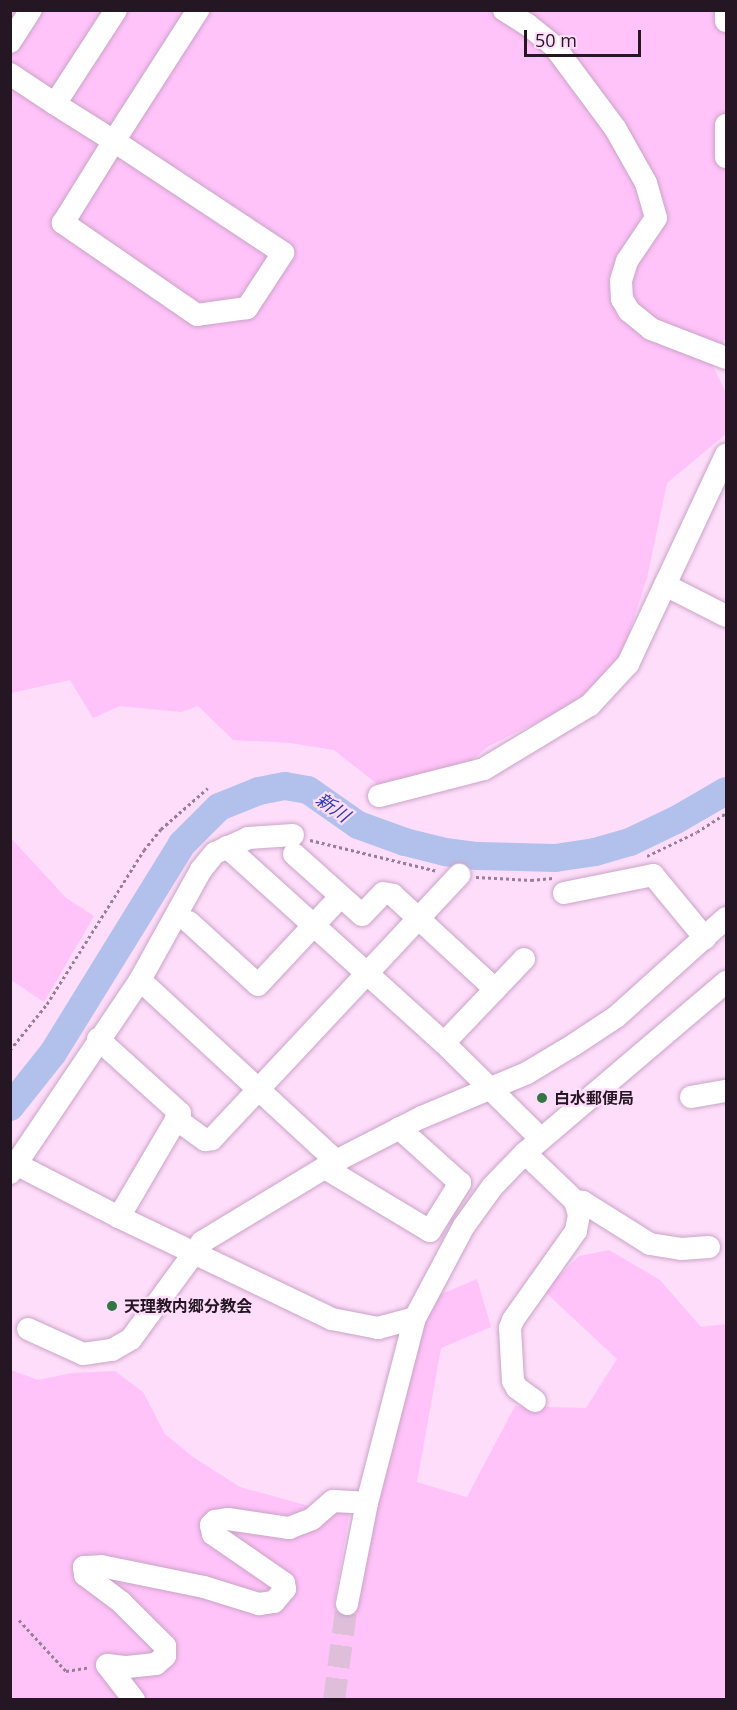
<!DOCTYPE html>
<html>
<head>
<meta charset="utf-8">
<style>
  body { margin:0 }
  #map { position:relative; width:737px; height:1710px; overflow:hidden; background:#feddfa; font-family:"Open Sans","Noto Sans JP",sans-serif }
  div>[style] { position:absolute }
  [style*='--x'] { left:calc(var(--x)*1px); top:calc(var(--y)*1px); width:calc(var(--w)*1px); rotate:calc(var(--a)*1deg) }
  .green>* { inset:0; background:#ffc2f9 }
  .river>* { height:28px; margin:-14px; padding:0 14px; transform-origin:14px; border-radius:14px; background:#b1c1ec }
  .minor-tunnel>* { height:22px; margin-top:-11px; transform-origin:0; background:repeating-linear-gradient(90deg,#ddbfda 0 22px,transparent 0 33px) }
  .path>* { height:3px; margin-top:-1.5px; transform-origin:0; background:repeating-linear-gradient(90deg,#977f95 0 3px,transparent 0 6px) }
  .roads { filter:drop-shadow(0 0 2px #caa4c7) drop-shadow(0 0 2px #caa4c7) }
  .minor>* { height:22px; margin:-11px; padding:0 11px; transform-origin:11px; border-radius:11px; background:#fff }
  .dots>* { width:16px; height:16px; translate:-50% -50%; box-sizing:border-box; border:3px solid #feddfa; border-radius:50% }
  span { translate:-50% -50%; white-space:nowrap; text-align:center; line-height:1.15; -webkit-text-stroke:4.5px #feddfa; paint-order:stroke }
  .poi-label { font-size:16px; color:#241623; font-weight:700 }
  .left { translate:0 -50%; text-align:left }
  .water-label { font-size:18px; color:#293bb3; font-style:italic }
  .frame { position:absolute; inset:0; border:12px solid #241623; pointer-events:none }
  .scale { position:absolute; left:524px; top:30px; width:117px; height:27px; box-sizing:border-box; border:3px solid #241623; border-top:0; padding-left:8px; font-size:18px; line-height:21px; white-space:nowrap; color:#241623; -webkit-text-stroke:4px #feddfa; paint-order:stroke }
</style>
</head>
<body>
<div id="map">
  <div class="green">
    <div style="clip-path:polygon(10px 11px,726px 11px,726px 337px,712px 364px,726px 393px,726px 434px,667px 483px,647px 578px,612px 685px,489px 746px,446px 781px,391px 795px,334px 750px,290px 743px,233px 740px,198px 706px,181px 712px,120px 706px,93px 718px,70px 680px,11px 693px)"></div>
    <div style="clip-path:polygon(10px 837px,66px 898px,94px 916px,44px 1002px,11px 980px)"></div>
    <div style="clip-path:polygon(609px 1250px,660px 1280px,701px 1327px,726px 1324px,726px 1699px,11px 1700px,11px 1370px,38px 1380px,72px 1373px,115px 1371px,143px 1392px,165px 1434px,193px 1457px,240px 1487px,316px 1508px,350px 1510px,334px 1605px,356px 1605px,400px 1343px,439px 1295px,477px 1279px,491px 1327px,441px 1348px,417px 1482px,467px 1497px,515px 1406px,586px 1408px,617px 1359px,544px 1291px,579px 1256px)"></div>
  </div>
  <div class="river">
    <div style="--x:10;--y:1107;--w:69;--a:-51.5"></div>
    <div style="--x:53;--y:1053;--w:246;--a:-58.3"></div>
    <div style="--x:182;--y:844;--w:52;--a:-45"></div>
    <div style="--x:219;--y:807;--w:43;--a:-21.8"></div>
    <div style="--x:259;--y:791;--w:26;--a:-11"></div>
    <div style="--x:285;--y:786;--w:23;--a:10"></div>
    <div style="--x:308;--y:790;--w:61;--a:35"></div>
    <div style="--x:358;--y:825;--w:50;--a:19.9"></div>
    <div style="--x:405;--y:842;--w:41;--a:14"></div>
    <div style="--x:445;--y:852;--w:33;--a:7"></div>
    <div style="--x:478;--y:856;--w:77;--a:1.5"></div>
    <div style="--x:555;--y:858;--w:40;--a:-8.5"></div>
    <div style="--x:595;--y:852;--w:36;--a:-16"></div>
    <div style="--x:630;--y:842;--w:51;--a:-25.6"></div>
    <div style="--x:676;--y:820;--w:58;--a:-30.1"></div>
  </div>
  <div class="minor-tunnel">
    <div style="--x:334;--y:1700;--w:97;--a:-82.3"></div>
  </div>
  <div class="path">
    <div style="--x:310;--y:840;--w:131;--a:13.7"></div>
    <div style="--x:647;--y:856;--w:55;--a:-25.6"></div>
    <div style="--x:697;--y:832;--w:35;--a:-33"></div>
    <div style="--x:476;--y:877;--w:55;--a:3.1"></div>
    <div style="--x:531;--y:880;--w:22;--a:-5"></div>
    <div style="--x:10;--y:1050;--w:59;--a:-51.2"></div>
    <div style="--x:47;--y:1004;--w:182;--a:-57.8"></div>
    <div style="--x:144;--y:850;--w:27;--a:-51"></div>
    <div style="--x:161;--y:829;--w:62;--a:-41.1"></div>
    <div style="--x:19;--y:1620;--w:69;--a:47.3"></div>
    <div style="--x:66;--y:1671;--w:24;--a:-9"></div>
  </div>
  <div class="roads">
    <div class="minor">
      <div style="--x:504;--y:10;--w:28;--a:32"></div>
      <div style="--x:528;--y:25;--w:33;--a:39"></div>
      <div style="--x:554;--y:46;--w:102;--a:53.4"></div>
      <div style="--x:615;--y:128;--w:63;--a:60.6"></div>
      <div style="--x:646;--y:183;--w:36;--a:74"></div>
      <div style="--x:656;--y:218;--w:52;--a:124"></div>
      <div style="--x:627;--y:261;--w:21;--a:107"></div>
      <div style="--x:621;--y:281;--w:18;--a:87"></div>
      <div style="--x:622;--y:299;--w:14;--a:60"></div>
      <div style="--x:629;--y:311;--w:28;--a:39"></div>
      <div style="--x:651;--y:329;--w:80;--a:21.1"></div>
      <div style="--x:726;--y:10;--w:11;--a:90"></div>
      <div style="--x:10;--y:42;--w:38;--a:-57"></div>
      <div style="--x:10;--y:74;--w:54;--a:33.7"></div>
      <div style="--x:55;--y:104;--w:112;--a:-57"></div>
      <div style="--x:55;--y:104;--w:70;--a:32.1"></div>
      <div style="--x:114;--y:141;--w:203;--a:33.5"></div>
      <div style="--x:283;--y:253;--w:66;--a:123.2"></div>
      <div style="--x:247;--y:308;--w:50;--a:172"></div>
      <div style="--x:197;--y:315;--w:163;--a:-145.5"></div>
      <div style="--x:63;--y:223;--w:97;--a:-58.1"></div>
      <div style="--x:114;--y:141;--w:156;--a:-57.3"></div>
      <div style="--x:726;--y:125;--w:32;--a:90"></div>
      <div style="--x:665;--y:585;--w:68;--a:26.9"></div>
      <div style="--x:379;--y:796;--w:108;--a:-14.4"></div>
      <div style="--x:484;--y:769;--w:124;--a:-31.1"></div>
      <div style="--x:590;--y:705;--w:56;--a:-47.2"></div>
      <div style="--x:628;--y:664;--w:231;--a:-64.9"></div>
      <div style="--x:227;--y:847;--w:292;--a:42.1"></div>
      <div style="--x:444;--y:1043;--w:136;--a:44.7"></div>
      <div style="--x:294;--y:854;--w:91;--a:41.9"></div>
      <div style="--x:362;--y:915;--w:30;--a:-46"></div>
      <div style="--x:383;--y:893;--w:10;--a:11"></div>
      <div style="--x:393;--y:895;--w:139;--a:42.7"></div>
      <div style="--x:564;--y:893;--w:91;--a:-11.4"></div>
      <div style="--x:653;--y:875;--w:82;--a:50.5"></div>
      <div style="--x:189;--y:922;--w:93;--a:42.4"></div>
      <div style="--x:258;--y:985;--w:120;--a:-47"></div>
      <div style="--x:140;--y:980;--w:267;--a:42.7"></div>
      <div style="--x:98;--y:1039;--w:110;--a:42.1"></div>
      <div style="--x:180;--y:1113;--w:121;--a:120.4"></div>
      <div style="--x:444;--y:1043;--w:116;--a:-46.4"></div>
      <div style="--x:691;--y:1097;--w:36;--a:-10"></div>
      <div style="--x:176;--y:1119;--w:36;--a:36"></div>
      <div style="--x:205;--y:1140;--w:7;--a:-8"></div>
      <div style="--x:212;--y:1139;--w:362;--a:-46.9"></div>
      <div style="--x:525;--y:1153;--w:69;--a:43.8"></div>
      <div style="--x:575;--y:1201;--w:15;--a:74"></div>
      <div style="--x:579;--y:1215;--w:16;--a:101"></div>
      <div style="--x:576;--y:1231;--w:109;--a:125.3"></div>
      <div style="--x:513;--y:1320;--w:9;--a:111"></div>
      <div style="--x:510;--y:1328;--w:53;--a:86.8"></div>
      <div style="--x:513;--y:1381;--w:8;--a:60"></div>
      <div style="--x:517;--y:1388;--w:22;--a:36"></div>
      <div style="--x:10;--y:1161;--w:123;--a:27.2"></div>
      <div style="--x:119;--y:1217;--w:236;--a:25.6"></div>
      <div style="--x:332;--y:1319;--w:47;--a:11.1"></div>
      <div style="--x:378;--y:1328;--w:38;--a:-15"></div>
      <div style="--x:325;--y:1168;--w:122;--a:31"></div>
      <div style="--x:430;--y:1231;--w:57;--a:-58"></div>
      <div style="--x:460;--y:1183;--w:82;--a:-138"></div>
      <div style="--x:10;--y:1173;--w:233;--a:-56"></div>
      <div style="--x:140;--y:980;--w:126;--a:-61"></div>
      <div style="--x:201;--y:870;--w:22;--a:-51"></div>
      <div style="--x:215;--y:853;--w:36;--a:-24"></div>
      <div style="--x:248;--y:838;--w:45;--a:-3.8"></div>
      <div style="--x:575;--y:1201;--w:8;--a:7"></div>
      <div style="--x:583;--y:1202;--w:79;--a:32.1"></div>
      <div style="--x:650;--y:1244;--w:31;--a:9"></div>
      <div style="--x:681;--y:1249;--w:28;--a:-4"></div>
      <div style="--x:28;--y:1329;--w:60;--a:24.4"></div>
      <div style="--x:83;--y:1354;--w:29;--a:-8"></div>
      <div style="--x:112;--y:1350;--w:22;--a:-30"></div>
      <div style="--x:131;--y:1339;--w:120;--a:-53.8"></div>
      <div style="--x:202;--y:1242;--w:157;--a:-31.2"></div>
      <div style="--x:336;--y:1161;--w:97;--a:-27.1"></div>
      <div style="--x:422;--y:1117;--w:114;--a:-22.7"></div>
      <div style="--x:527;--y:1073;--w:56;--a:-31.1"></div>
      <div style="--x:575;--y:1044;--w:49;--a:-33.4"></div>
      <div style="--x:616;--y:1017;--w:148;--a:-42"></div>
      <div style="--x:347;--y:1604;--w:103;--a:-78.8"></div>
      <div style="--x:367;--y:1503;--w:191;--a:-75.5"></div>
      <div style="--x:415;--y:1318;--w:104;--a:-62"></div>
      <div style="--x:464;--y:1226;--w:49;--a:-54.1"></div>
      <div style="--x:493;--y:1186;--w:46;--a:-45.9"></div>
      <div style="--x:525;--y:1153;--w:264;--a:-40.4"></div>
      <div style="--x:134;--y:1700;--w:44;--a:-127.6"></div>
      <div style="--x:107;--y:1665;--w:20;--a:6"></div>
      <div style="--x:127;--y:1667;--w:29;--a:-6"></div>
      <div style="--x:156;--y:1664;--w:12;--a:-42"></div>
      <div style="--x:165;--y:1656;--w:10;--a:-90"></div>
      <div style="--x:165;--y:1646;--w:62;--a:-135"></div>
      <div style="--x:121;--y:1602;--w:45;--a:-143.1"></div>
      <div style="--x:85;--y:1575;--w:8;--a:-97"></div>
      <div style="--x:84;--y:1567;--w:17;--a:-3"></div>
      <div style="--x:101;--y:1566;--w:105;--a:11.5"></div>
      <div style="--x:204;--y:1587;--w:58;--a:17.2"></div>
      <div style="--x:259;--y:1604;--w:15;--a:-8"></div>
      <div style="--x:274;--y:1602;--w:17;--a:-50"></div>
      <div style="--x:285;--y:1589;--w:6;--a:-99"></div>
      <div style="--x:284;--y:1583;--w:86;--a:-145.4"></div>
      <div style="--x:213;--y:1534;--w:9;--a:-103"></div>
      <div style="--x:211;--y:1525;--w:6;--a:-45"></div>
      <div style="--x:215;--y:1521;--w:13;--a:-9"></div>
      <div style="--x:228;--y:1519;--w:62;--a:8.4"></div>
      <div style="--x:289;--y:1528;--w:25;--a:-21"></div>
      <div style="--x:312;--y:1519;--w:28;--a:-41"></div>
      <div style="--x:333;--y:1501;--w:34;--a:3"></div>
    </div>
  </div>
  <div class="dots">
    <div style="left:542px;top:1098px;background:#317743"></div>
    <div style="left:112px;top:1306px;background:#317743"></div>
  </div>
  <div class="poi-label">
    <span class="left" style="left:554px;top:1098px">白水郵便局</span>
    <span class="left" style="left:124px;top:1306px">天理教内郷分教会</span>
  </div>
  <div class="water-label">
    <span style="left:333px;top:807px;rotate:35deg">新川</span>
  </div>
  <div class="frame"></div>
  <div class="scale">50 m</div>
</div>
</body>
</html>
